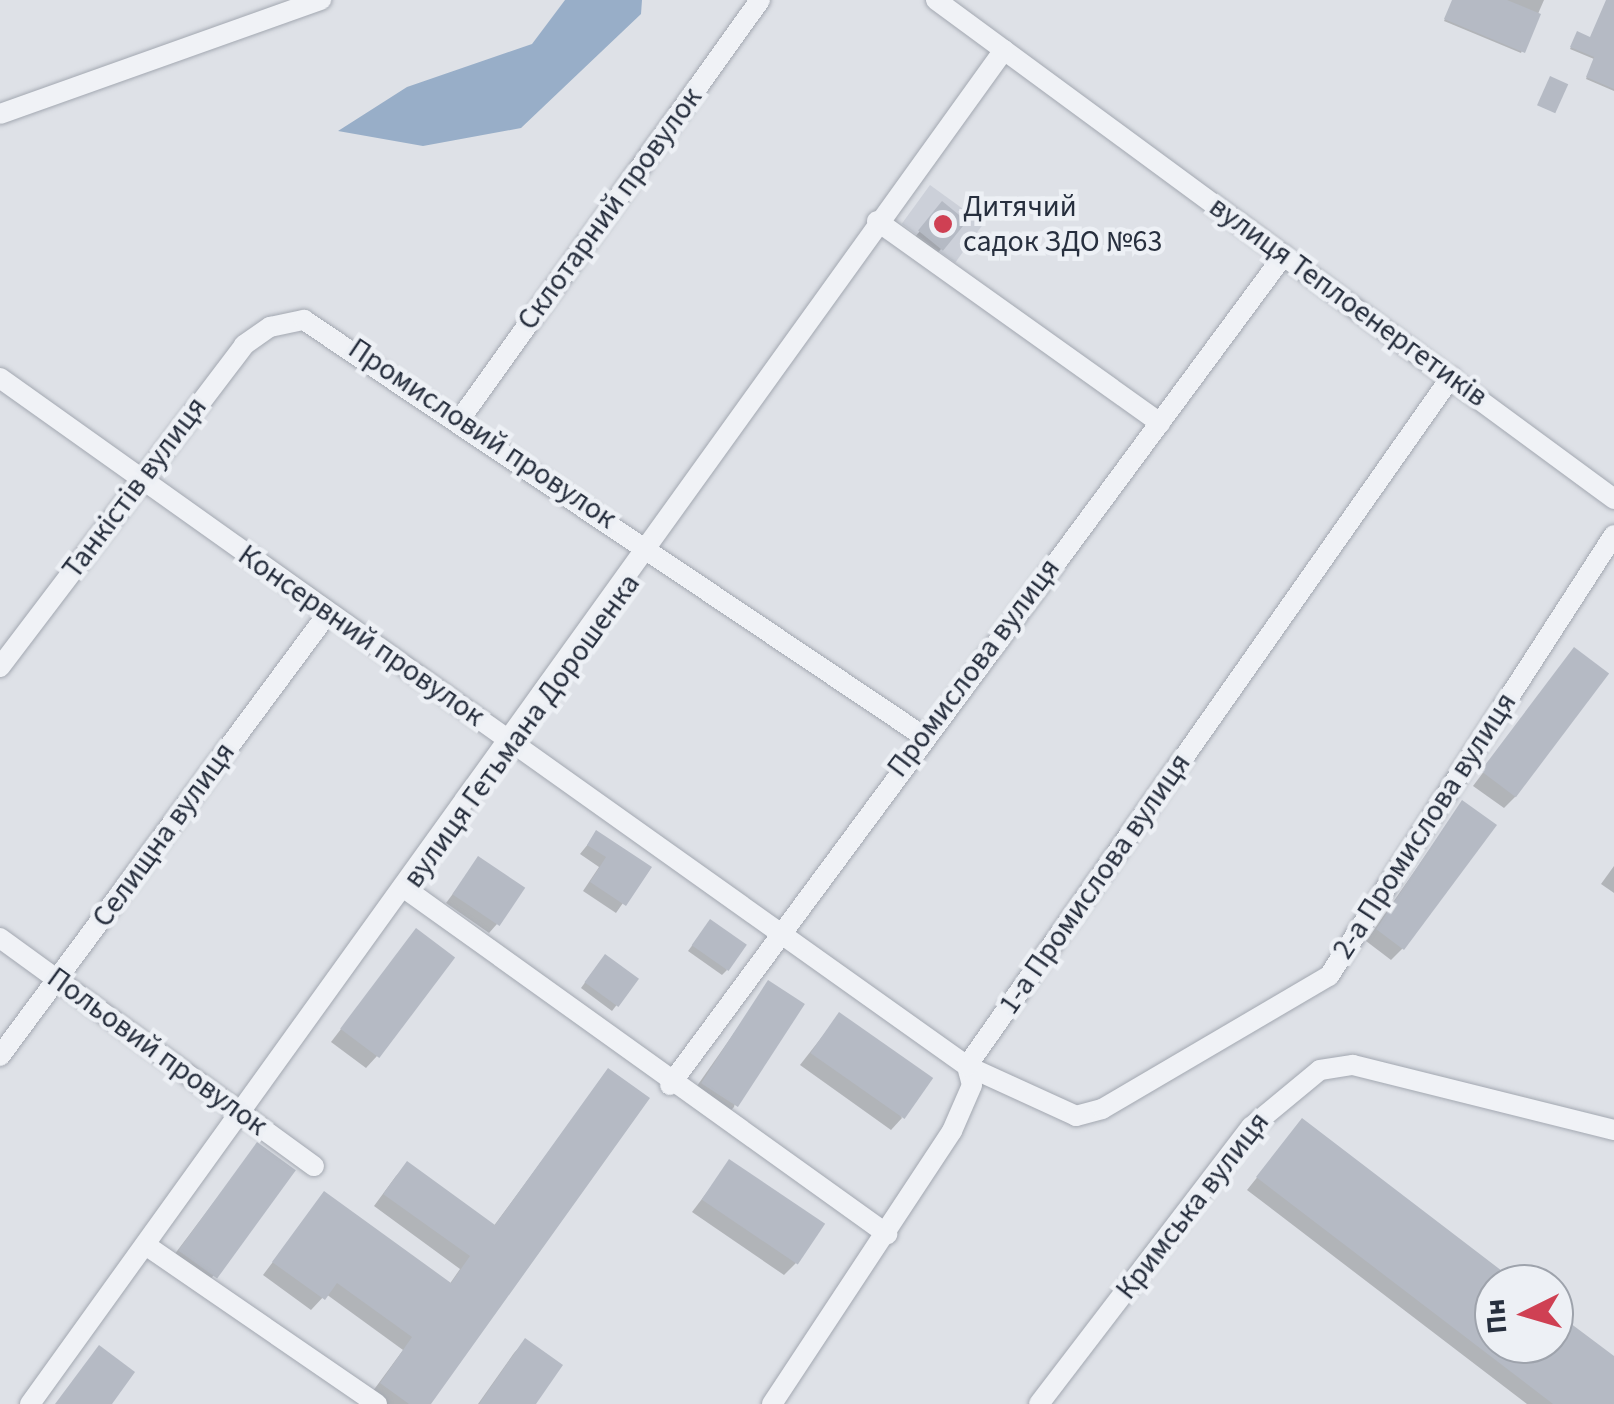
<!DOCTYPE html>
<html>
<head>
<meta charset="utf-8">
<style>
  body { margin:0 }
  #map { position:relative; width:1614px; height:1404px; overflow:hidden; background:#dee1e7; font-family:"Source Sans 3",sans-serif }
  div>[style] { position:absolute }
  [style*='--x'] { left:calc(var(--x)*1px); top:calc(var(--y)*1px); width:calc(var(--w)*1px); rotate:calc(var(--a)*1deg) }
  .built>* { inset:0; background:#ccd0d9; transform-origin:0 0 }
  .water>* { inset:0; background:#98aec8 }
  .shadow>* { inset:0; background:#0003 }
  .building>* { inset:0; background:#b5bac4; transform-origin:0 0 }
  .roads { filter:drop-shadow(0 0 2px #a3a8b1) drop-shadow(0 0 2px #a3a8b1) }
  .minor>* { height:20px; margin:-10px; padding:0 10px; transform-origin:10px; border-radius:10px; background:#f0f2f6 }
  .dots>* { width:28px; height:28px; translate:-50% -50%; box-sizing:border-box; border:5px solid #edf0f5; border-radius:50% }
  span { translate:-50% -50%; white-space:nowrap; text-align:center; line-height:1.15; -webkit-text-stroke:9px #edf0f5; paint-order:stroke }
  .poi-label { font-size:30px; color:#272f3e }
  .left { translate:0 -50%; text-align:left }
  .street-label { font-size:30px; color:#272f3e }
  .north { position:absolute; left:1474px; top:1264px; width:100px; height:100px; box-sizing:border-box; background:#edf0f5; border:2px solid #9ea3ac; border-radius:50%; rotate:265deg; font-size:28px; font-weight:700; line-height:40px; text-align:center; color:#272f3e }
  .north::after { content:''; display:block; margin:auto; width:35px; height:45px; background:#cf4053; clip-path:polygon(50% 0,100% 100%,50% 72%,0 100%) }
</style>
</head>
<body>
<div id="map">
  <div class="built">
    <div style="left:930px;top:185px;width:66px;height:48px;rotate:36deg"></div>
  </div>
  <div class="water">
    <div style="clip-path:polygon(565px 0,642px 0,641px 14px,521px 128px,423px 146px,338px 131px,407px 87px,532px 44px)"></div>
  </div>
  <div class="shadow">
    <div style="clip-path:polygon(1453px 0,1544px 0,1521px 53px,1444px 21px)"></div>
    <div style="clip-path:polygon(1607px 0,1614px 0,1614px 91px,1586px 79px,1594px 59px,1570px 49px,1576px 36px,1590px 39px)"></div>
    <div style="clip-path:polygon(938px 209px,941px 249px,937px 254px,915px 237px)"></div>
    <div style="clip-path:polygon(1574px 651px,1515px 797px,1504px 808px,1473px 786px)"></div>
    <div style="clip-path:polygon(1462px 803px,1403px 948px,1391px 960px,1366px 941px)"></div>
    <div style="clip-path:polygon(597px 833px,648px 867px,616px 913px,583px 891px,599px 867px,580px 854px)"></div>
    <div style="clip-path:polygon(479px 859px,497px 924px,489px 933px,446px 903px)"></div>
    <div style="clip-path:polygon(1614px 866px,1614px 893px,1601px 884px)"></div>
    <div style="clip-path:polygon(706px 927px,727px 970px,722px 975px,688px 951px)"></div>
    <div style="clip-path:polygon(416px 931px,377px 1056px,366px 1068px,331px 1042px)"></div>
    <div style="clip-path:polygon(600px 962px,636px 980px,612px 1011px,581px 988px)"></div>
    <div style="clip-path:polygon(769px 983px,734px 1107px,723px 1119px,690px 1096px)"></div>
    <div style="clip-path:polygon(839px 1015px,902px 1118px,891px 1130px,800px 1065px)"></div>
    <div style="clip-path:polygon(608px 1071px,427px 1404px,382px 1404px,370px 1395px,403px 1350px,326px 1294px,311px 1310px,263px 1275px,324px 1194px,449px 1285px,460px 1269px,374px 1206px,396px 1176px,407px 1165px,493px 1227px)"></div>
    <div style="clip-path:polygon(1302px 1121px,1515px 1284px,1494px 1284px,1494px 1344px,1554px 1344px,1554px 1314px,1614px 1360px,1614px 1404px,1527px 1404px,1247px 1190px)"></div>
    <div style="clip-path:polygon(257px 1145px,214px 1275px,203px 1287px,168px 1263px)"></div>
    <div style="clip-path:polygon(730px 1162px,796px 1263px,784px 1275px,692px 1212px)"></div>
    <div style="clip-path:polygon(525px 1341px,533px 1404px,478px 1404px,514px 1353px)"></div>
  </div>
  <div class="building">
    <div style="clip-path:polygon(1452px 0,1507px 0,1541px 14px,1525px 53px,1444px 19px)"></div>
    <div style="clip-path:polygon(1606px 0,1614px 0,1614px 89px,1586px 77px,1594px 57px,1570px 47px,1577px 31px,1590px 37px)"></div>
    <div style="left:1550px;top:76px;width:20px;height:32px;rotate:24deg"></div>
    <div style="left:942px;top:201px;width:32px;height:38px;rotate:39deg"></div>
    <div style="left:1574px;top:647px;width:44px;height:155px;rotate:37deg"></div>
    <div style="clip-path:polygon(1462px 800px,1497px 825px,1404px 950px,1376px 929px)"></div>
    <div style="clip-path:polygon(596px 830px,652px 867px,626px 906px,590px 882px,606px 857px,587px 845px)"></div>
    <div style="left:478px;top:856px;width:57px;height:46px;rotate:34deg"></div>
    <div style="left:710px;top:919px;width:45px;height:32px;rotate:35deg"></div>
    <div style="left:416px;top:928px;width:49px;height:126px;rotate:37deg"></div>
    <div style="left:605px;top:954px;width:42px;height:35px;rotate:36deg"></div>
    <div style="left:768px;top:980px;width:44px;height:123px;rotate:33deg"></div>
    <div style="left:839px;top:1012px;width:115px;height:50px;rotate:35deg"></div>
    <div style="clip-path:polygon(608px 1068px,650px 1098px,431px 1404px,409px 1404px,380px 1383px,412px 1337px,337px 1283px,325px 1300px,272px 1262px,324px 1191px,451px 1283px,470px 1256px,383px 1194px,407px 1161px,495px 1225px)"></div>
    <div style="clip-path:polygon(1302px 1118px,1519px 1284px,1494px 1284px,1494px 1344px,1554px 1344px,1554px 1311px,1614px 1356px,1614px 1404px,1553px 1404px,1256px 1177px)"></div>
    <div style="left:257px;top:1142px;width:48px;height:134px;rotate:36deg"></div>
    <div style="left:729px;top:1159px;width:116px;height:49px;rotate:34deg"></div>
    <div style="clip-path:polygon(525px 1338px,563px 1365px,536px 1404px,479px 1404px)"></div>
    <div style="clip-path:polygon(99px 1345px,135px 1372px,112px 1404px,55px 1404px)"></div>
  </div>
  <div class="roads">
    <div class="minor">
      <div style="--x:936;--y:0;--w:842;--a:36.35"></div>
      <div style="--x:0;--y:114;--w:341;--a:-19.6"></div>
      <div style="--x:877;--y:221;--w:348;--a:35.5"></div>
      <div style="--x:0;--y:378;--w:1187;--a:35.43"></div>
      <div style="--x:967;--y:1066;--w:120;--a:24.6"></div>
      <div style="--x:1076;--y:1116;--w:27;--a:-15"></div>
      <div style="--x:1102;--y:1109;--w:263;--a:-30.4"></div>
      <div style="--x:1329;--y:976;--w:525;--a:-57.13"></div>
      <div style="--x:461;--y:418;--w:514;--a:-54.42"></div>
      <div style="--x:0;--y:667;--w:404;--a:-52.8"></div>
      <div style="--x:244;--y:345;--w:32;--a:-35"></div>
      <div style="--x:270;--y:327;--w:35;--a:-12"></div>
      <div style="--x:304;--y:320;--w:746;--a:33.9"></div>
      <div style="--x:407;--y:890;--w:591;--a:35.63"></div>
      <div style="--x:0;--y:938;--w:388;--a:36"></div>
      <div style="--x:0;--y:1056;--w:551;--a:-53.48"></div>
      <div style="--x:670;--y:1085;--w:1032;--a:-53.51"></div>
      <div style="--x:147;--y:1246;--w:279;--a:34.5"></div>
      <div style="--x:30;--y:1404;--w:1668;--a:-54.27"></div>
      <div style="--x:772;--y:1404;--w:327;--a:-56.6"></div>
      <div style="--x:952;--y:1131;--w:50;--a:-66.5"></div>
      <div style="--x:972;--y:1085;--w:20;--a:-105"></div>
      <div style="--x:967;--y:1066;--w:842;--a:-54.91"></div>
      <div style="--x:1039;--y:1404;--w:349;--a:-52.6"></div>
      <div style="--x:1251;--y:1127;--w:89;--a:-39.6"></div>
      <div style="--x:1320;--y:1070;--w:33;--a:-9"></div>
      <div style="--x:1353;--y:1065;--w:269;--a:14"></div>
    </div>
  </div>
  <div class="dots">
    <div style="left:943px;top:224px;background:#cf4053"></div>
  </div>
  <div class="poi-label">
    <span class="left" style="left:963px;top:224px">Дитячий<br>садок ЗДО №63</span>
  </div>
  <div class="street-label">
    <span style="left:610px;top:209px;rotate:-54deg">Склотарний провулок</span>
    <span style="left:1348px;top:302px;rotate:36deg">вулиця Теплоенергетиків</span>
    <span style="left:482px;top:434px;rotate:34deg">Промисловий провулок</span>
    <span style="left:135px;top:488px;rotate:-53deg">Танкістів вулиця</span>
    <span style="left:361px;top:636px;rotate:35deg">Консервний провулок</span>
    <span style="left:974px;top:668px;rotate:-53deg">Промислова вулиця</span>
    <span style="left:522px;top:731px;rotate:-54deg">вулиця Гетьмана Дорошенка</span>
    <span style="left:1425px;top:826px;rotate:-57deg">2-а Промислова вулиця</span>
    <span style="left:164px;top:835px;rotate:-54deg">Селищна вулиця</span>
    <span style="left:1095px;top:884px;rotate:-55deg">1-а Промислова вулиця</span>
    <span style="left:157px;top:1052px;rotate:36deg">Польовий провулок</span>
    <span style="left:1193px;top:1206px;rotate:-52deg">Кримська вулиця</span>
  </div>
  <div class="north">Пн</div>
</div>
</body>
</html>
